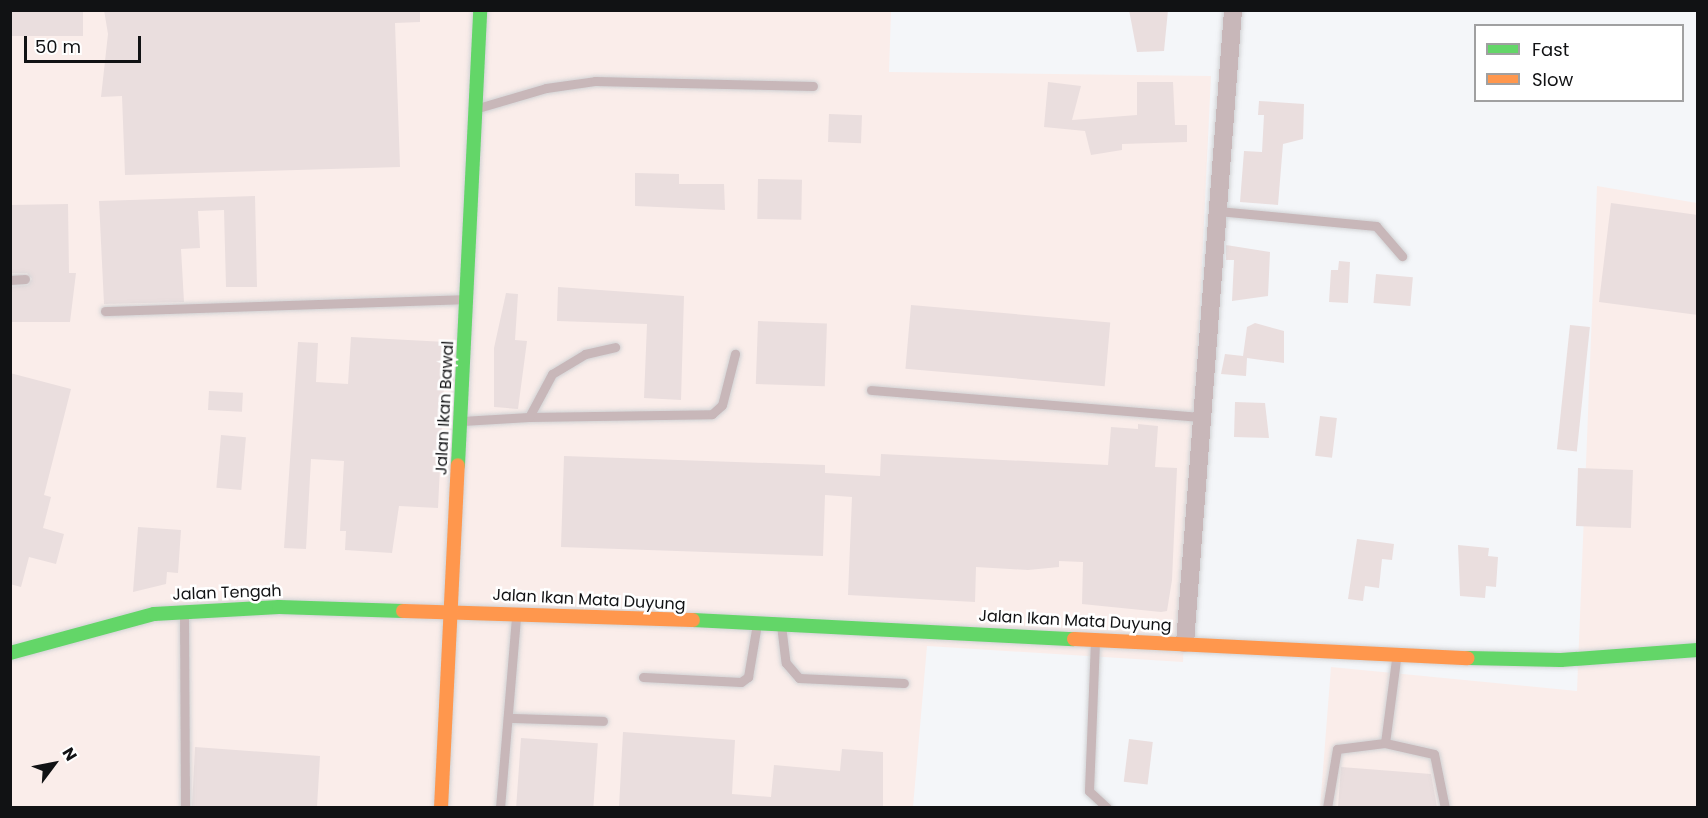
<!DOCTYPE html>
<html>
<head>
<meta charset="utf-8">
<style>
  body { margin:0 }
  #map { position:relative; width:1708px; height:818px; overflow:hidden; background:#f4f6f9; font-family:Poppins,sans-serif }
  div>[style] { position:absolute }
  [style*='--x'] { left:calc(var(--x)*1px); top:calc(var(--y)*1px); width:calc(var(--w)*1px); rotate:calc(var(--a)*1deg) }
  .industrial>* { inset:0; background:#faedea }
  .building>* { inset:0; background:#eadede; transform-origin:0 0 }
  .roads { filter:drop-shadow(0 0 2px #d1d2d4) drop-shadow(0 0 2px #d1d2d4) }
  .lane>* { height:9px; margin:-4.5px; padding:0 4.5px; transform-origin:4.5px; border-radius:4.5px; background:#c8b7b9 }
  .street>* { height:18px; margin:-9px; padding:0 9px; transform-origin:9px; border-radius:9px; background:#c8b7b9 }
  .fast>* { height:14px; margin:-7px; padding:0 7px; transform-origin:7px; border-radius:7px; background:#63d668 }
  .slow>* { height:14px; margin:-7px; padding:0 7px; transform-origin:7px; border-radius:7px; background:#ff974d }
  span { translate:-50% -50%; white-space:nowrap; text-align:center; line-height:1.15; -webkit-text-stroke:5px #fff; paint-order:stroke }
  .street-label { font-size:16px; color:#111214 }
  .frame { position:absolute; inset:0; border:12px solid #111214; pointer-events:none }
  .legend { position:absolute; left:1474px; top:24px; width:210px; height:78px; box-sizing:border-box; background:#fff; border:2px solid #a0a0a1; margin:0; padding:8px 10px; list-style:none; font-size:18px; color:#111214 }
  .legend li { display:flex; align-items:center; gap:12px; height:30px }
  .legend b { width:30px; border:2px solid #a0a0a1 }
  .north { position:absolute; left:24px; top:734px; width:60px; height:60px; -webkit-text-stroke:4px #fff; paint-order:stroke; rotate:58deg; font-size:16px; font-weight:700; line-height:24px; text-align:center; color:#111214 }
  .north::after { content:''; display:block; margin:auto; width:21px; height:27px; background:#111214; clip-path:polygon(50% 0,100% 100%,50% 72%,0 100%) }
  .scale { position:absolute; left:24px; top:36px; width:117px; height:27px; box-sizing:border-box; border:3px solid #111214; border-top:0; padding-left:8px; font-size:18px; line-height:21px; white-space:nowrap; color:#111214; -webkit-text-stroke:4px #fff; paint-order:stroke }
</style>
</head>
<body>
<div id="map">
  <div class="industrial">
    <div style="clip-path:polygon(10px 11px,891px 11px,889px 72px,1211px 76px,1183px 662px,927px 646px,913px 807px,11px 807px)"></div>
    <div style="clip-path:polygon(1597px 186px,1697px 203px,1697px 807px,1320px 808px,1331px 667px,1577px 691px)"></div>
  </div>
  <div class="building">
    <div style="left:10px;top:10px;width:73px;height:26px"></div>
    <div style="clip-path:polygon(104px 10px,420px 10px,420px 22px,395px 23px,400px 167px,125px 175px,122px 96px,101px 97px,108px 34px)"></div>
    <div style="clip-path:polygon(1129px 10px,1168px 10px,1164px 51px,1137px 52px)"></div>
    <div style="clip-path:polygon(1048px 82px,1081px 86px,1072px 120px,1137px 115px,1137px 82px,1173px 82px,1175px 125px,1187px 125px,1187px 142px,1122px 144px,1122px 150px,1091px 155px,1085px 131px,1044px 127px)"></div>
    <div style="clip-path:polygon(1259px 101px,1304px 104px,1303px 139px,1283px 144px,1278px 205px,1240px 202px,1244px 151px,1262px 152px,1264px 115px,1258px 115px)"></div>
    <div style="left:829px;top:114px;width:33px;height:28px;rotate:2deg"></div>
    <div style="clip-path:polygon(635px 173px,679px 174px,679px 184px,724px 184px,725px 210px,635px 206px)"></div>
    <div style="left:758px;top:179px;width:44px;height:40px;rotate:1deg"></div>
    <div style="clip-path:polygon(255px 196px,257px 287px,226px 287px,224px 210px,198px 211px,200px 248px,181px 249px,184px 302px,104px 304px,99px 201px)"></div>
    <div style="clip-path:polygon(1611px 203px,1698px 215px,1698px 315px,1599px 302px)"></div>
    <div style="clip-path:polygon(68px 204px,69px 273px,76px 273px,70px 322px,10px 322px,10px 287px,28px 285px,32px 279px,27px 273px,10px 273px,10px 205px)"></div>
    <div style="clip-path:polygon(1226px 245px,1270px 252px,1268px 296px,1232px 301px,1234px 260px,1226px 260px)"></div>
    <div style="clip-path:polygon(1339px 261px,1350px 262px,1348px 303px,1329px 302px,1331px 270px,1338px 270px)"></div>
    <div style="left:1376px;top:274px;width:37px;height:29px;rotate:5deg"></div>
    <div style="clip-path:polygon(558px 287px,684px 296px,681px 400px,644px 398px,647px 324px,557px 321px)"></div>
    <div style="clip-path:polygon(506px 293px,518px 294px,515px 340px,527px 341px,518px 409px,494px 407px,494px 348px)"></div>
    <div style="left:911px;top:305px;width:200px;height:64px;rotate:5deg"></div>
    <div style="left:758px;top:321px;width:69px;height:63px;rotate:2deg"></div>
    <div style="clip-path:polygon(1255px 323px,1284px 331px,1284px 363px,1247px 358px,1246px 376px,1221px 374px,1225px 354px,1243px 356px,1247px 327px)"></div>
    <div style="left:1570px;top:325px;width:20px;height:125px;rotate:6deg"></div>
    <div style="clip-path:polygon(351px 337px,446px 342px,438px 508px,399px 506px,392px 553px,345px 550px,346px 531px,340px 531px,344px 461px,311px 459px,306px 549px,284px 548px,298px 342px,318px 343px,316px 382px,348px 384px)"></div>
    <div style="clip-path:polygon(10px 373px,71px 389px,44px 495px,51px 497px,43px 528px,64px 534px,56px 564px,29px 557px,21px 587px,10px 584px)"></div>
    <div style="left:209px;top:391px;width:34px;height:19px;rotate:3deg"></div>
    <div style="clip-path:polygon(1235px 402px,1265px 403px,1269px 438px,1234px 437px)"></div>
    <div style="left:1320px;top:416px;width:17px;height:40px;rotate:7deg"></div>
    <div style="clip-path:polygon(1138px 424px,1158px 426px,1155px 467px,1177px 468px,1172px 580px,1167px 611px,1161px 612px,1082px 604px,1083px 562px,1059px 561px,1059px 567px,1028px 570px,976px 567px,975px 602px,848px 595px,852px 497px,825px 495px,823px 556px,561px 547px,564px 456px,825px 465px,825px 473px,880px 476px,881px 454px,1108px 465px,1111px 427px,1138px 429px)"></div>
    <div style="left:221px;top:435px;width:25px;height:53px;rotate:5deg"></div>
    <div style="left:1578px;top:468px;width:55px;height:58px;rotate:2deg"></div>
    <div style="clip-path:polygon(138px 527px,181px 530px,178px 573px,167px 572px,166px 584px,133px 592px)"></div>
    <div style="clip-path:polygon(1357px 539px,1394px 544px,1392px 560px,1382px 559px,1379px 588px,1365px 586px,1363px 601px,1348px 599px)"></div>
    <div style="clip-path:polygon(1458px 545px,1489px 548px,1488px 556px,1498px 557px,1496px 587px,1486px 586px,1485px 598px,1460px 596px)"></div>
    <div style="clip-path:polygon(623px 732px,735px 740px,732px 794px,771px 797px,774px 765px,840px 771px,842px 749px,883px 752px,883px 807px,619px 807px)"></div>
    <div style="left:521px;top:738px;width:77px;height:69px;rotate:4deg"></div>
    <div style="left:1129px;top:739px;width:24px;height:43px;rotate:7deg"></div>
    <div style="clip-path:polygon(195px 747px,320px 756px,317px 807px,192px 807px)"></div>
    <div style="clip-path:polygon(1341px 767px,1431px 774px,1437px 807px,1338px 807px)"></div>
  </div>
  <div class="roads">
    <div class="lane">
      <div style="--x:478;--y:108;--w:71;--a:-16.4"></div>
      <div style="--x:546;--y:88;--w:49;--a:-8.1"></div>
      <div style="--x:595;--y:81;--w:218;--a:1.3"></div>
      <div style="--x:1218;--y:211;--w:159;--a:5.4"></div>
      <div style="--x:1376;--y:226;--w:40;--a:49"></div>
      <div style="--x:10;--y:280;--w:15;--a:-4"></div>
      <div style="--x:105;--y:311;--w:360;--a:-1.9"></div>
      <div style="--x:871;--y:390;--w:332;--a:4.7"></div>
      <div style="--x:529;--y:417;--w:183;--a:-0.9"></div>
      <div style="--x:712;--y:414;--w:13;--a:-42"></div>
      <div style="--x:722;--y:405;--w:53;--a:-75.7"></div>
      <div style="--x:462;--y:421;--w:67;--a:-3.4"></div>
      <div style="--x:529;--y:417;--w:49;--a:-61.9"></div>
      <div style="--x:552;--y:374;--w:39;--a:-31"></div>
      <div style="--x:585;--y:354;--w:31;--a:-13"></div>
      <div style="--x:184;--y:613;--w:195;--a:89.7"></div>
      <div style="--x:781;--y:625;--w:38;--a:83"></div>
      <div style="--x:786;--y:663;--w:20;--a:49"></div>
      <div style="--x:799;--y:678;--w:105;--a:2.7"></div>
      <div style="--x:1095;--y:641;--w:150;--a:92.3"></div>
      <div style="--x:1089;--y:791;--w:25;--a:43"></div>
      <div style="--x:643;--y:677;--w:98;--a:2.9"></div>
      <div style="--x:741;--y:682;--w:9;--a:-36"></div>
      <div style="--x:748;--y:677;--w:54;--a:-80.4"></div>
      <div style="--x:510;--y:718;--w:93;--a:1.8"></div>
      <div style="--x:1385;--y:743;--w:85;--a:-82.5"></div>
      <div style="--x:500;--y:808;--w:193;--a:-85.2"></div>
      <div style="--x:1327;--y:808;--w:60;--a:-80.4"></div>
      <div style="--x:1337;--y:749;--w:48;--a:-7.1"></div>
      <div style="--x:1385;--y:743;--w:50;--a:12.7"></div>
      <div style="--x:1434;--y:754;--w:55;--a:78.5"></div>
    </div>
    <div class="street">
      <div style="--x:1185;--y:643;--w:635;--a:-85.66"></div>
    </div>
    <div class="fast">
      <div style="--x:458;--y:465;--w:456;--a:-87.2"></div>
      <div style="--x:693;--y:620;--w:381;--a:2.9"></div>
      <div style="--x:10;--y:653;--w:149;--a:-15.2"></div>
      <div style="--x:154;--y:614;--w:125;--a:-3.2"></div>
      <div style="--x:279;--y:607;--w:124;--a:1.8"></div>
      <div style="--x:1468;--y:658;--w:93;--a:1.2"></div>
      <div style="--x:1561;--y:660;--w:137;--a:-4.2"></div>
    </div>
    <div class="slow">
      <div style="--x:403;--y:611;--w:290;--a:1.8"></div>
      <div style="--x:1074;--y:639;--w:394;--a:2.8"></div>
      <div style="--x:441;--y:808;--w:343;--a:-87.2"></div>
    </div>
  </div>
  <div class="street-label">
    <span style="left:445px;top:408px;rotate:-87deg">Jalan Ikan Bawal</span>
    <span style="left:227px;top:593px;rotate:-2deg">Jalan Tengah</span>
    <span style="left:589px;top:600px;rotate:3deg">Jalan Ikan Mata Duyung</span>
    <span style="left:1075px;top:621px;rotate:3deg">Jalan Ikan Mata Duyung</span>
  </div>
  <div class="frame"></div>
  <ul class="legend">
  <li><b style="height:8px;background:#63d668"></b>Fast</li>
  <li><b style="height:8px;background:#ff974d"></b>Slow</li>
  </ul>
  <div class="north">N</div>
  <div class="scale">50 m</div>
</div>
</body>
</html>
